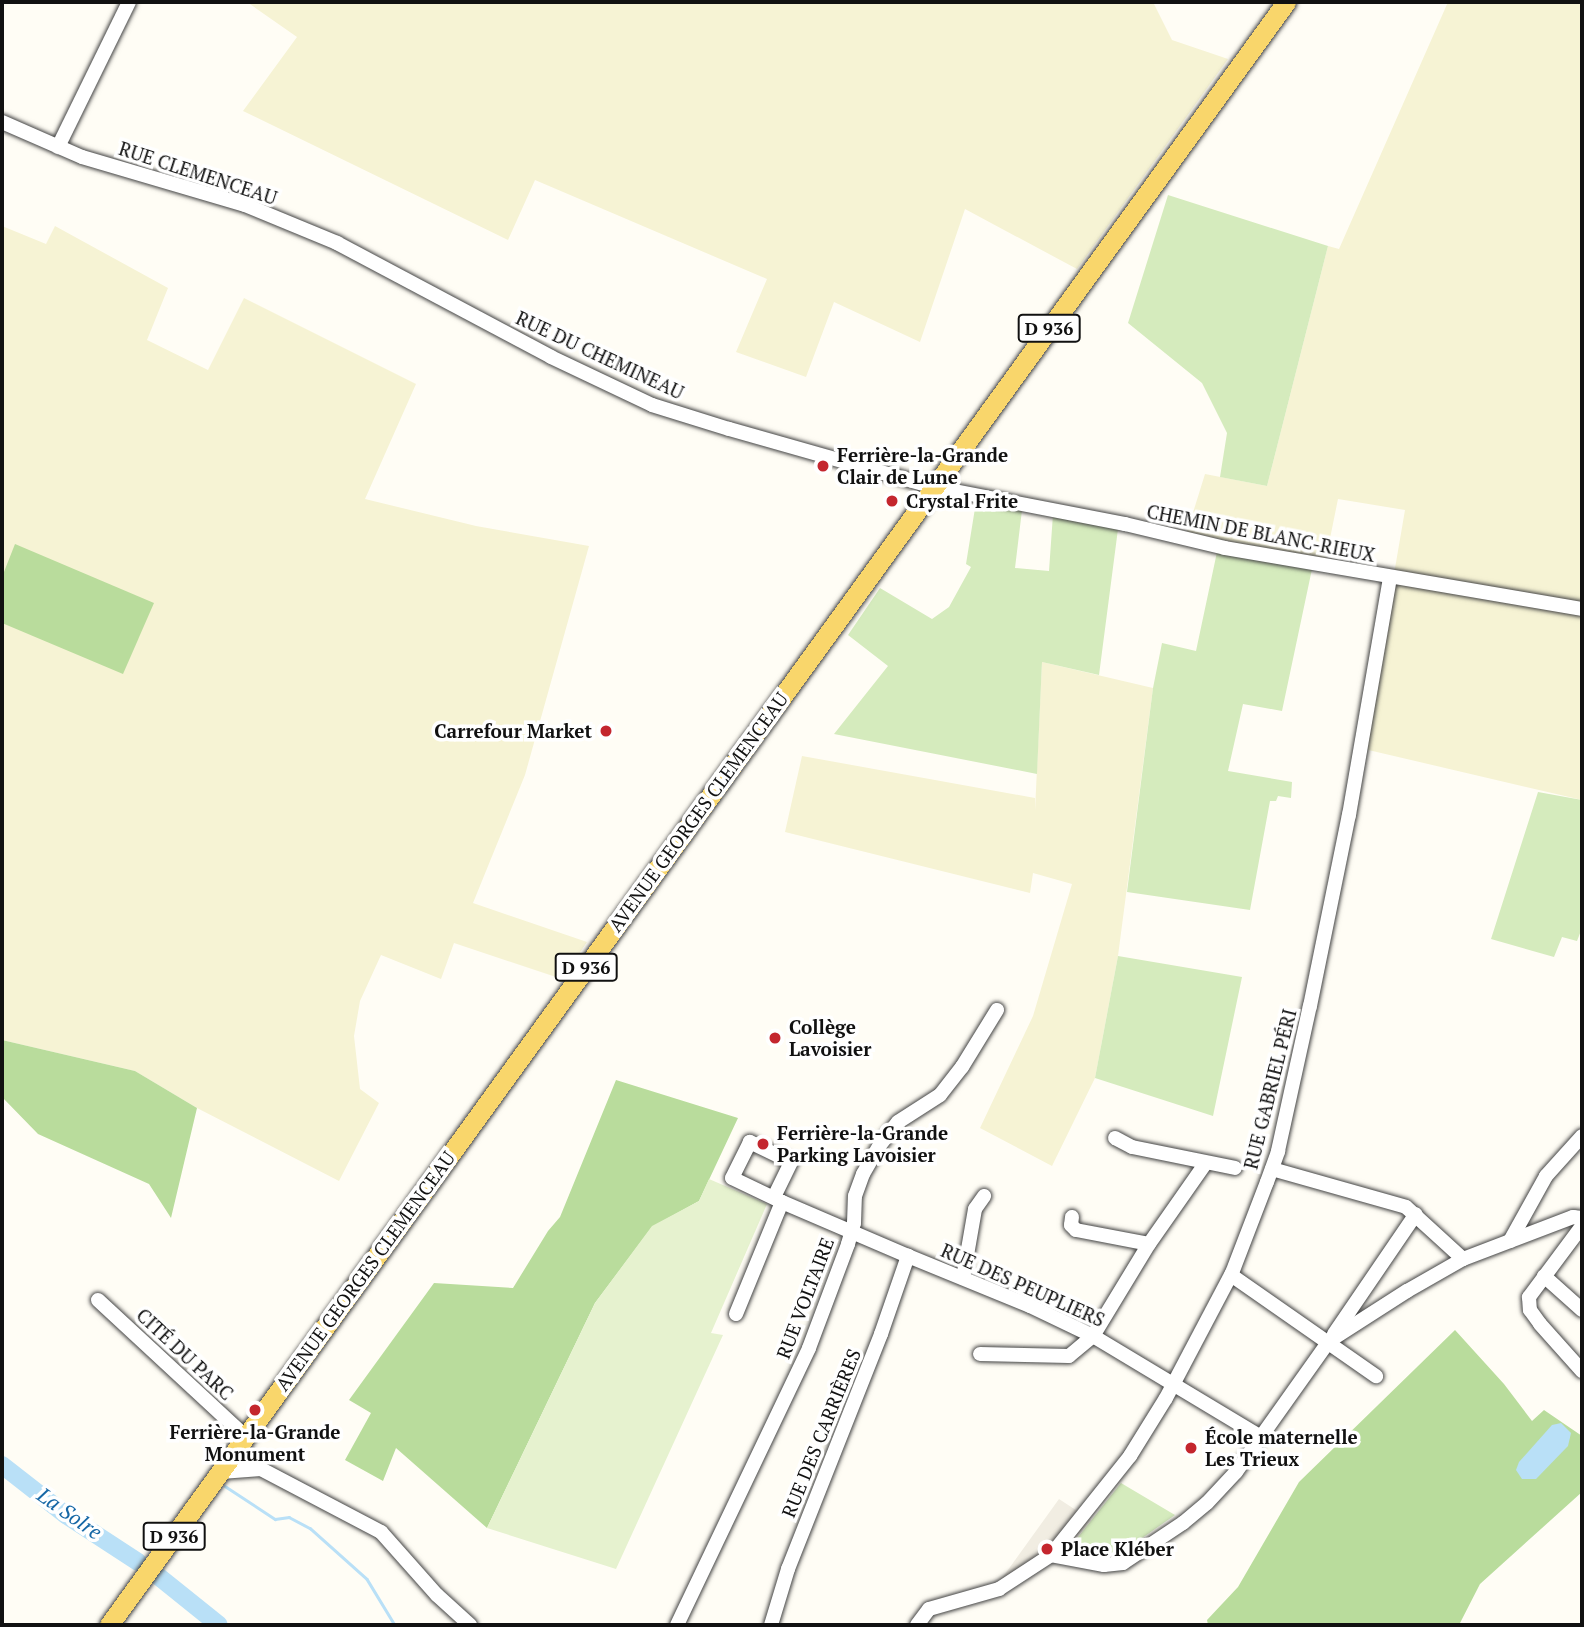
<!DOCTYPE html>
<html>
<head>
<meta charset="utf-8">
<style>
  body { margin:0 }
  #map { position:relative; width:1584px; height:1627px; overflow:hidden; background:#fffdf5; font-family:"PT Serif",serif }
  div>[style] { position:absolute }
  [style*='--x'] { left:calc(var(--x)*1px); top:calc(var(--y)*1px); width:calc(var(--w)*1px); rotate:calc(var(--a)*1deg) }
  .farmland>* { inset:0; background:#f6f3d4 }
  .green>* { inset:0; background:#d5ebbd }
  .forest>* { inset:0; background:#b9dc9c }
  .pitch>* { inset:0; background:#e6f2cf }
  .plaza>* { inset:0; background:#f1ede2 }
  .water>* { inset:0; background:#b9e0f7 }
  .stream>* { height:2.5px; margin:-1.25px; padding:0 1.25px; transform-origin:1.25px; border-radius:1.25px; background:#b9e0f7 }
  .river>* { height:18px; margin:-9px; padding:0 9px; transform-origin:9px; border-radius:9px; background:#b9e0f7 }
  .roads { filter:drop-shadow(0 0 2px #444) drop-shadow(0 0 2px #444) }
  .minor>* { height:14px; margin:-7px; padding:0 7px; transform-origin:7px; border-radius:7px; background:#fff }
  .major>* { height:19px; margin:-9.5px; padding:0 9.5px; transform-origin:9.5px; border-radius:9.5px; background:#f9d66b }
  .dots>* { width:19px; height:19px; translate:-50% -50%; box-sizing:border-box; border:4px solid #fff; border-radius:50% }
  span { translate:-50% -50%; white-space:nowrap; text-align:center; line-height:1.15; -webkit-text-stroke:7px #fff; paint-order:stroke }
  .shield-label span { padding:2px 5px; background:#fff; border:2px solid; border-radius:5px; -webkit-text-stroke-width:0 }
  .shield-label { font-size:18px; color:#111; font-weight:700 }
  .street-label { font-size:19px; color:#111 }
  .poi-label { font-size:19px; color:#111; font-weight:700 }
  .left { translate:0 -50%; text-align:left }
  .right { translate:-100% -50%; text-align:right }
  .water-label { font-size:21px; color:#1768a6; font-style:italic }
  .frame { position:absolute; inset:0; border:4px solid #111; pointer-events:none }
</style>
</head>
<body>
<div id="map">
  <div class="farmland">
    <div style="clip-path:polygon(247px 2px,1153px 2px,1172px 40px,1228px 59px,1077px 269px,965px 209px,920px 342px,834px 302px,806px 377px,736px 352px,767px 279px,535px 180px,508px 240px,243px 111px,297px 37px)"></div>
    <div style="clip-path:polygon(1448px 2px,1582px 2px,1582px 800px,1364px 749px,1405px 510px,1338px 499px,1325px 563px,1187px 532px,1205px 474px,1267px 486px,1328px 246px,1339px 249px)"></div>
    <div style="clip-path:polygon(2px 226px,46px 244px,55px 226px,168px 288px,147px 340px,208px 370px,244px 298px,416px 384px,365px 499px,476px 526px,589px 546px,525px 775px,473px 903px,587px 942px,562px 979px,454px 943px,441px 979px,381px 955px,360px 1001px,354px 1036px,360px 1089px,379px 1103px,339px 1181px,197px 1108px,135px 1071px,2px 1040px)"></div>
    <div style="clip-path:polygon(1042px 662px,1153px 688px,1118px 956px,1095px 1078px,1052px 1166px,980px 1128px,1033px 1016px,1072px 884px,1033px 873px,1030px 893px,785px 832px,802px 756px,1035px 798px,1035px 811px)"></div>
  </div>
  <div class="green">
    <div style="clip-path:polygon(1168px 195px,1328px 246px,1267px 486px,1220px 477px,1227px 433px,1202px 383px,1128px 323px)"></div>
    <div style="clip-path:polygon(976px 502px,1022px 510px,1015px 568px,1049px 571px,1053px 514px,1118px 529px,1099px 675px,1042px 662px,1037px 774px,834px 734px,888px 666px,848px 635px,880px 588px,932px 619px,949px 607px,971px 567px,966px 564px)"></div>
    <div style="clip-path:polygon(1217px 552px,1312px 569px,1282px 711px,1243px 704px,1228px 771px,1292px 782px,1291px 798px,1278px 796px,1276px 801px,1270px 801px,1250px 910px,1127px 892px,1153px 688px,1162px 643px,1196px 651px)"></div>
    <div style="clip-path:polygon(1538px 792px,1582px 800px,1582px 928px,1577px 941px,1562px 937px,1554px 957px,1491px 939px)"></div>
    <div style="clip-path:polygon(1118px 956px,1242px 977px,1213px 1116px,1095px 1078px)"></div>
    <div style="clip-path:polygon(1121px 1483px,1175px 1515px,1118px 1555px,1085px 1553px,1075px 1548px,1074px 1542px)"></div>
  </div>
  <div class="forest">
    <div style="clip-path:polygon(15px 544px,154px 603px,123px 674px,2px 623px,2px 577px)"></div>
    <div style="clip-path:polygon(2px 1040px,135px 1071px,197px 1108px,171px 1218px,149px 1184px,38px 1134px,2px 1097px)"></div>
    <div style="clip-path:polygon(616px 1080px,738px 1118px,699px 1201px,652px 1227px,595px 1303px,487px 1528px,396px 1448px,383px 1481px,345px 1460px,371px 1413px,349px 1400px,434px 1283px,513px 1288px,548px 1231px,560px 1217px)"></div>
    <div style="clip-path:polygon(1455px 1330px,1504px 1384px,1532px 1421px,1544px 1410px,1582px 1436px,1582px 1492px,1480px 1584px,1459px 1625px,1208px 1625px,1207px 1620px,1238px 1587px,1299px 1482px)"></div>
  </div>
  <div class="pitch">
    <div style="clip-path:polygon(709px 1179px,767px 1204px,711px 1333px,723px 1335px,616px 1569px,487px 1528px,595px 1303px,652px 1226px,699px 1201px)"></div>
  </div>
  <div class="plaza">
    <div style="clip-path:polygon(1059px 1499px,1091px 1520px,1074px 1542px,1067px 1558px,1051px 1555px,1000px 1581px)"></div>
  </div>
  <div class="water">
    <div style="clip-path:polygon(1561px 1423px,1571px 1433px,1568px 1446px,1536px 1479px,1522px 1479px,1516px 1470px,1519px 1462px,1552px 1425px)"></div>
  </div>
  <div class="stream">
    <div style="--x:225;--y:1486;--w:60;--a:33.4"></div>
    <div style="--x:275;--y:1519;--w:14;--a:-8"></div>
    <div style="--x:289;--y:1517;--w:24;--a:28"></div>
    <div style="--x:310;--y:1528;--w:76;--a:41.8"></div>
    <div style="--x:367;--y:1579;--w:54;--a:58.7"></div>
  </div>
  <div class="river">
    <div style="--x:2;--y:1465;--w:81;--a:38"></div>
    <div style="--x:66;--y:1515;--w:86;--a:33.1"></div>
    <div style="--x:158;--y:1576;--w:78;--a:38.8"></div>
  </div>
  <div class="roads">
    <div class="minor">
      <div style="--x:2;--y:122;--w:87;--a:23.6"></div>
      <div style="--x:82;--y:157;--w:170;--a:16.4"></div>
      <div style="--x:245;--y:205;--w:100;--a:22.4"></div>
      <div style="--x:337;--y:243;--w:242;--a:28"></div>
      <div style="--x:551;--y:357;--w:112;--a:25.4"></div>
      <div style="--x:652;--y:405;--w:81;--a:17.3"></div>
      <div style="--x:729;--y:429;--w:213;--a:15.8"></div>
      <div style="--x:934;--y:487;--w:195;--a:11"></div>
      <div style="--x:1125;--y:524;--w:103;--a:13.5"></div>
      <div style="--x:1225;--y:548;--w:362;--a:9.7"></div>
      <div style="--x:58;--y:147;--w:161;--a:-63.9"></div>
      <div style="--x:1115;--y:1138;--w:19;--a:28"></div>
      <div style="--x:1132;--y:1147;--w:105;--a:11.5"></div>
      <div style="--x:1272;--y:1169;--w:139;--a:15.8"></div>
      <div style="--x:1406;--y:1207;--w:77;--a:42.4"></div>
      <div style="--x:774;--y:1197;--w:39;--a:-64"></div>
      <div style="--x:791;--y:1162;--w:46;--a:-154"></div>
      <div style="--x:750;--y:1142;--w:40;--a:116.6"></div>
      <div style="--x:732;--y:1178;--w:55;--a:25.6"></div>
      <div style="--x:782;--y:1202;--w:137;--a:23.2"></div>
      <div style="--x:908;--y:1256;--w:132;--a:22.3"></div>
      <div style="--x:1030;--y:1306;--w:70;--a:25.5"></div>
      <div style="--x:1093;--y:1336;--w:196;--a:31"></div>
      <div style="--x:1072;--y:1217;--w:8;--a:97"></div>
      <div style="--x:1071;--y:1225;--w:7;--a:45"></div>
      <div style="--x:1076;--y:1230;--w:74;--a:10.9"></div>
      <div style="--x:1582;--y:1226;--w:89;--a:126.7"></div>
      <div style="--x:1529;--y:1297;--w:13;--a:86"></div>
      <div style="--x:1530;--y:1310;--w:17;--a:54"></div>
      <div style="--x:1540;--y:1324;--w:63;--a:48.2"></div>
      <div style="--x:1510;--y:1241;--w:74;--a:-61"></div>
      <div style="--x:1546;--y:1176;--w:54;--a:-48"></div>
      <div style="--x:1231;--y:1275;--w:177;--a:34.9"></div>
      <div style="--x:1544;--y:1276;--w:51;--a:41.8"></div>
      <div style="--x:963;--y:1278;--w:70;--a:-80.1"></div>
      <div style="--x:975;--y:1209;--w:16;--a:-55"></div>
      <div style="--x:98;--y:1300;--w:202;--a:42.8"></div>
      <div style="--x:736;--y:1314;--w:121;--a:-67.7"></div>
      <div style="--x:1334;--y:1334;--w:145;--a:-55.7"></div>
      <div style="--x:980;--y:1354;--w:89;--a:1.3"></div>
      <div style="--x:1069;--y:1356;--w:31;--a:-40"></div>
      <div style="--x:1093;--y:1336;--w:108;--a:-58.7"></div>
      <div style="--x:1149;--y:1244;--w:98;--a:-55"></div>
      <div style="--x:239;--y:1447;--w:31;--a:45"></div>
      <div style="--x:261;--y:1469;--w:136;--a:27.7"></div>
      <div style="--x:381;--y:1532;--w:84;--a:48.4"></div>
      <div style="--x:437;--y:1595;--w:45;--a:42.3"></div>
      <div style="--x:221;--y:1472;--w:40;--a:-4.3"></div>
      <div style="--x:1051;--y:1555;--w:127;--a:-51.4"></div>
      <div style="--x:1130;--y:1456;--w:68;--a:-58.2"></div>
      <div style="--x:1166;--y:1398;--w:141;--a:-62.2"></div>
      <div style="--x:1232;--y:1273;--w:97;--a:-69"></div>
      <div style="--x:1267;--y:1182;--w:33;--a:-70"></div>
      <div style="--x:1278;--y:1151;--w:148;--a:-77.6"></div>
      <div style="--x:1310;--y:1006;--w:195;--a:-78.5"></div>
      <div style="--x:1349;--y:815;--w:241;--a:-80.2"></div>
      <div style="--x:677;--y:1625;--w:307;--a:-64.5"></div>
      <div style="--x:809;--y:1348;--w:111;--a:-69.4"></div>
      <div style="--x:848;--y:1244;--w:22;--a:-74"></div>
      <div style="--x:854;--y:1223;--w:27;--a:-88"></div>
      <div style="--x:855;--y:1196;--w:23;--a:-70"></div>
      <div style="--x:863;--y:1174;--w:34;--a:-60"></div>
      <div style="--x:880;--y:1145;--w:29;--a:-52"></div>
      <div style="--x:898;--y:1122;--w:50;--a:-32.7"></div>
      <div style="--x:940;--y:1095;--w:36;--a:-52"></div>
      <div style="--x:962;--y:1067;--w:67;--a:-58.4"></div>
      <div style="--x:771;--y:1625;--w:59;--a:-73.1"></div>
      <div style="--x:788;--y:1569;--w:253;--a:-68.4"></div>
      <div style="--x:881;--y:1334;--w:83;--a:-70.9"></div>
      <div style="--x:917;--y:1625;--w:20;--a:-53"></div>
      <div style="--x:929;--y:1609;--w:73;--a:-15.9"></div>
      <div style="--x:999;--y:1589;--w:62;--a:-33.2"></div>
      <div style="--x:1051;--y:1555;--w:54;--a:10.7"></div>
      <div style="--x:1104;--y:1565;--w:19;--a:-6"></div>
      <div style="--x:1123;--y:1563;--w:72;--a:-33.7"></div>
      <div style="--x:1183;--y:1523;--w:31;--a:-40"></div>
      <div style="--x:1207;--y:1503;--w:42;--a:-46.9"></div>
      <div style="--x:1236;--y:1472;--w:161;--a:-54.6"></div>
      <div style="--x:1329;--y:1341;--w:93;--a:-32.7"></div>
      <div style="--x:1407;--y:1291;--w:64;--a:-29.7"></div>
      <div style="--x:1463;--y:1259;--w:118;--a:-20.9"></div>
      <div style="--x:1573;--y:1217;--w:9;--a:6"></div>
    </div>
    <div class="major">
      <div style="--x:109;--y:1625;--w:2005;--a:-54.05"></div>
    </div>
  </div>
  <div class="dots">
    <div style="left:823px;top:466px;background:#c4262e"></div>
    <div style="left:892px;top:501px;background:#c4262e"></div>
    <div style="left:606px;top:731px;background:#c4262e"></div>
    <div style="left:775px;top:1038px;background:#c4262e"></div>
    <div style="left:763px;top:1144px;background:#c4262e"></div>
    <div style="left:255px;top:1410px;background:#c4262e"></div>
    <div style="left:1191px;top:1448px;background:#c4262e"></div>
    <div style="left:1047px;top:1549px;background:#c4262e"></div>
  </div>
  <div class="shield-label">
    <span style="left:1049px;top:328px">D 936</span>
    <span style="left:586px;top:967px">D 936</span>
    <span style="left:174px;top:1536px">D 936</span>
  </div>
  <div class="street-label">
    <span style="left:198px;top:173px;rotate:18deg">RUE CLEMENCEAU</span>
    <span style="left:600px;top:355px;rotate:25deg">RUE DU CHEMINEAU</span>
    <span style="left:1261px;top:533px;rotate:11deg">CHEMIN DE BLANC-RIEUX</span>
    <span style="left:698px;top:812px;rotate:-54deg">AVENUE GEORGES CLEMENCEAU</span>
    <span style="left:1270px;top:1089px;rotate:-76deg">RUE GABRIEL PÉRI</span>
    <span style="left:365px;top:1271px;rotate:-54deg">AVENUE GEORGES CLEMENCEAU</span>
    <span style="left:1023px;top:1285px;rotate:24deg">RUE DES PEUPLIERS</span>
    <span style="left:805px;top:1298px;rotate:-69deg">RUE VOLTAIRE</span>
    <span style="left:185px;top:1354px;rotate:43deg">CITÉ DU PARC</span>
    <span style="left:821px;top:1433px;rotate:-68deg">RUE DES CARRIÈRES</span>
  </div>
  <div class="poi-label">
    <span class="left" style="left:837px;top:466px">Ferrière-la-Grande<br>Clair de Lune</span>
    <span class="left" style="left:906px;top:501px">Crystal Frite</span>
    <span class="right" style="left:592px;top:731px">Carrefour Market</span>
    <span class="left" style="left:789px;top:1038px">Collège<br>Lavoisier</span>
    <span class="left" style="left:777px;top:1144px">Ferrière-la-Grande<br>Parking Lavoisier</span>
    <span style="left:255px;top:1443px">Ferrière-la-Grande<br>Monument</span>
    <span class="left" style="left:1205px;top:1448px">École maternelle<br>Les Trieux</span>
    <span class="left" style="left:1061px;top:1549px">Place Kléber</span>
  </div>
  <div class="water-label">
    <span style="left:70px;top:1513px;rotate:35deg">La Solre</span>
  </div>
  <div class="frame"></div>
</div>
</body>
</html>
